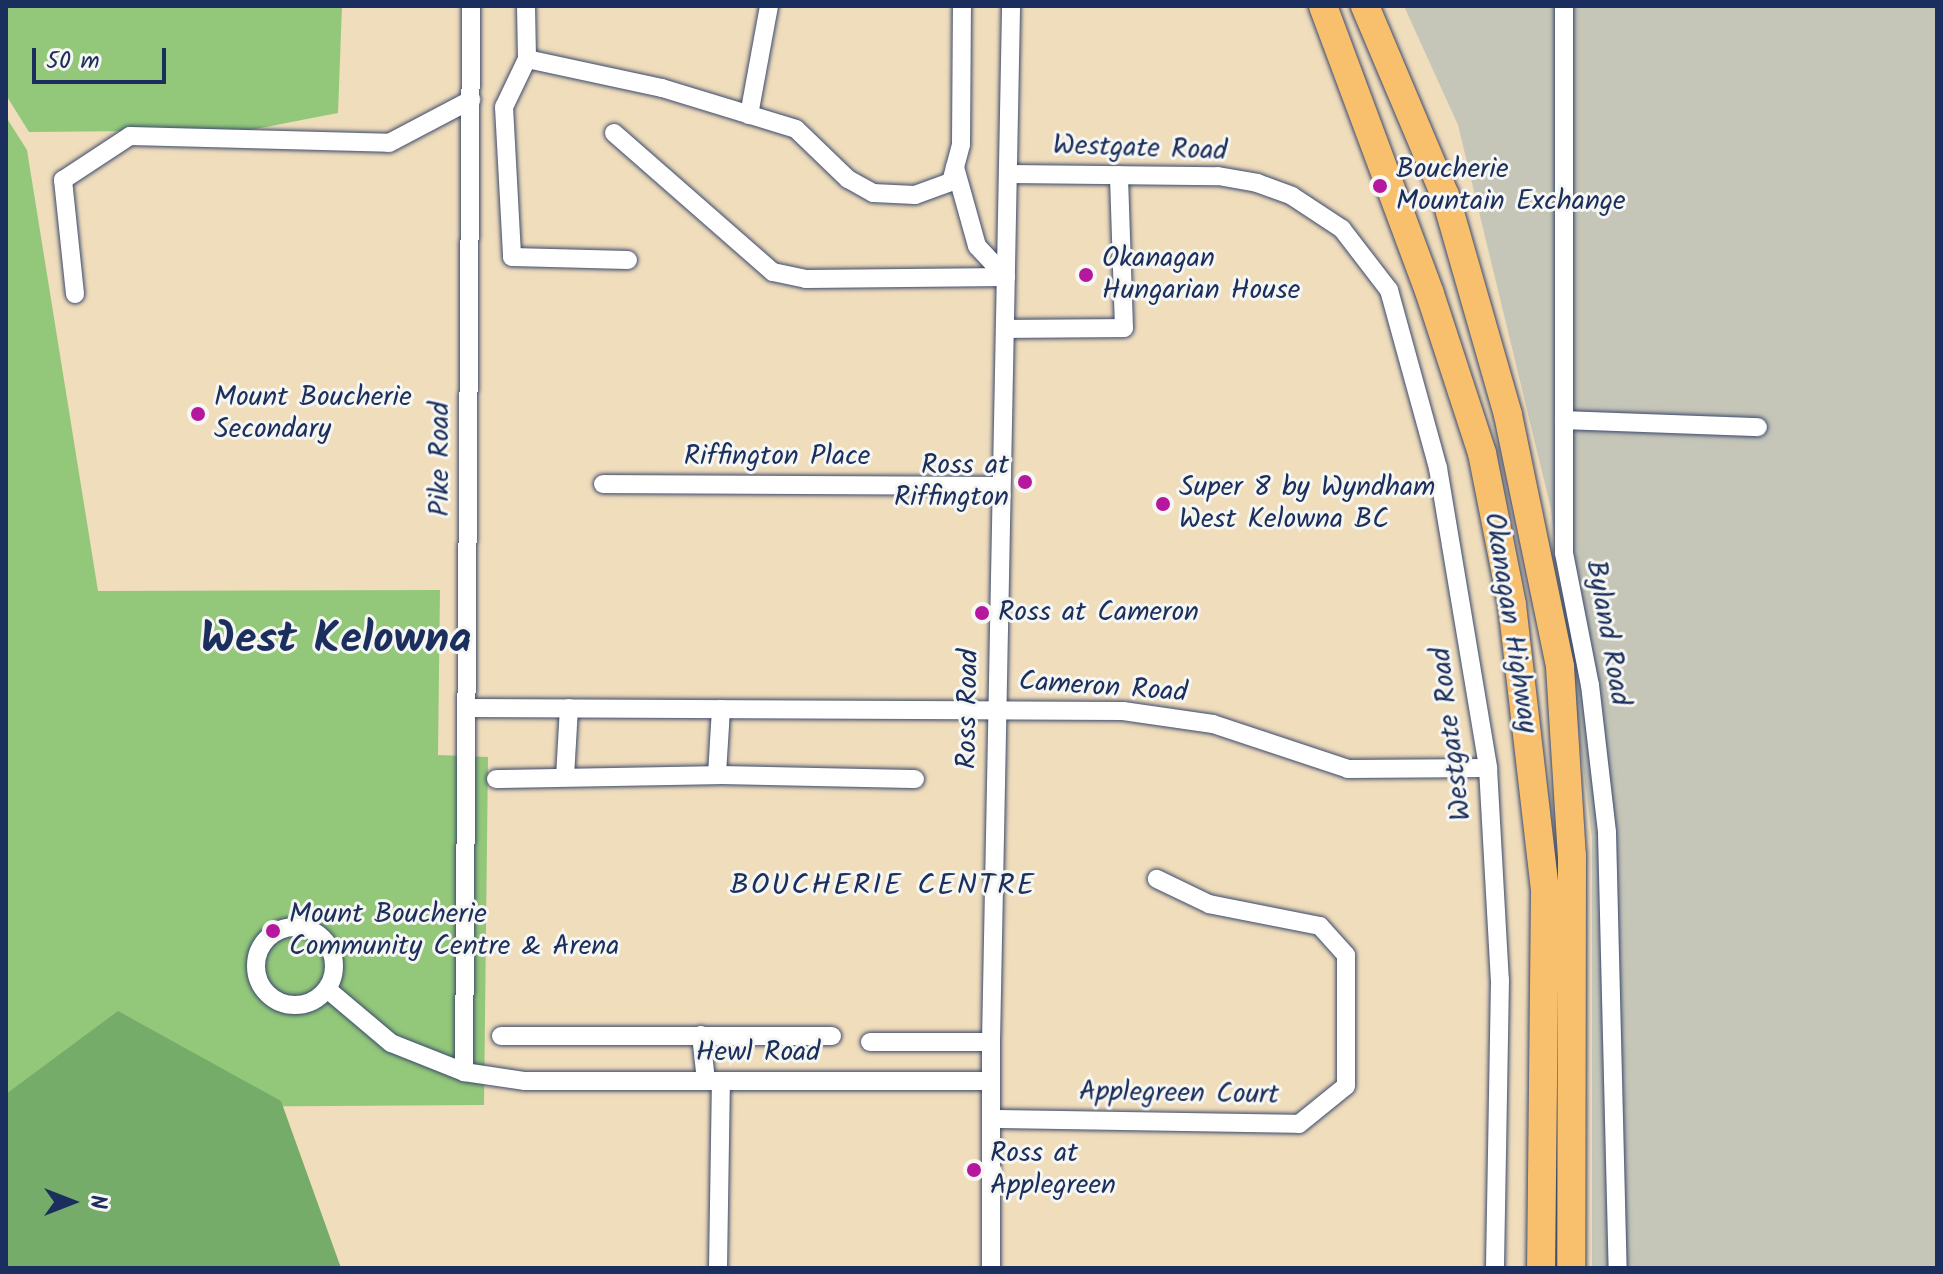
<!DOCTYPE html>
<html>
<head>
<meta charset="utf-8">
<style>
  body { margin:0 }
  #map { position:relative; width:1943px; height:1274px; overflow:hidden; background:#f0ddbc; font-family:Kalam,sans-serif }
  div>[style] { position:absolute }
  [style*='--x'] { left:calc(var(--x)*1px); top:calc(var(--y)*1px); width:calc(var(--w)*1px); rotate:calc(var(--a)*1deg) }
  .industrial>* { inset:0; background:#c5c5b8 }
  .green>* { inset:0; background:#93c87a }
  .forest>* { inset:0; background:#76ac6a }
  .roads { filter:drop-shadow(0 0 2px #3b496c) drop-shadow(0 0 2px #3b496c) }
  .minor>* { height:18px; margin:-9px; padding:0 9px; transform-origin:9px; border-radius:9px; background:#fff }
  .minor>.ring { margin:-9px; padding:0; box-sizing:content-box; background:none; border:18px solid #fff; border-radius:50% }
  .highway>* { height:28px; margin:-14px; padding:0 14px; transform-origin:14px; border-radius:14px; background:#f8bf6c }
  .dots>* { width:22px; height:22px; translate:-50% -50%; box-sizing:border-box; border:4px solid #f6f6f2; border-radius:50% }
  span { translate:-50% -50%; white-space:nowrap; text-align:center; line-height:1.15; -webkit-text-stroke:6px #f6f6f2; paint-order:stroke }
  .street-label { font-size:28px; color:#1b2f5e }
  .poi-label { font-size:28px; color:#1b2f5e }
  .left { translate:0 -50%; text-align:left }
  .right { translate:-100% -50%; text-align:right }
  .neighbourhood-label { font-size:30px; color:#1b2f5e; letter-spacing:2px }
  .town-label { font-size:44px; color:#1b2f5e; font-weight:700 }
  .frame { position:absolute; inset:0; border:8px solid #1b2f5e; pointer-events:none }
  .north { position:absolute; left:32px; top:1162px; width:80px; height:80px; -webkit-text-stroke:6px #f6f6f2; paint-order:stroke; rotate:90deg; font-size:22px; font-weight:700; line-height:32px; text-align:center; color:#1b2f5e }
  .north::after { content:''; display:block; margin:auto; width:28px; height:36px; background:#1b2f5e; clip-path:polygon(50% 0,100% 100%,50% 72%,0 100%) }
  .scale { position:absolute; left:32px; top:48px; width:134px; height:36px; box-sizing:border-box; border:4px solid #1b2f5e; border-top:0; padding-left:10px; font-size:24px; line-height:28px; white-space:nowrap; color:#1b2f5e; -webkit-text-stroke:6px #f6f6f2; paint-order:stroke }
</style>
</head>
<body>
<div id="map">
  <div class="industrial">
    <div style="clip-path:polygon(1404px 6px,1937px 6px,1937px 1268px,1592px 1268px,1592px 837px,1551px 509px,1458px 125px)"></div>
  </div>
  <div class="green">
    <div style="clip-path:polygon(6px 6px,342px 6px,338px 113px,250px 130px,29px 132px,6px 95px)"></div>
    <div style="clip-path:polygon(6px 117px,27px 150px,98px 591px,440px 590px,438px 755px,488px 757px,484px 1105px,6px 1108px)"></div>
  </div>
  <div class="forest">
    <div style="clip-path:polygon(118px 1011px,281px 1101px,341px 1268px,6px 1268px,6px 1094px)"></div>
  </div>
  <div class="roads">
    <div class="minor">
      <div style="--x:526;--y:6;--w:53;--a:88.9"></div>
      <div style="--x:527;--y:59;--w:138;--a:12.1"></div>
      <div style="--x:662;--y:88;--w:140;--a:17"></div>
      <div style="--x:796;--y:129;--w:72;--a:43.9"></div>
      <div style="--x:848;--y:179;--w:29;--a:29"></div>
      <div style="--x:873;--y:193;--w:42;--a:2.7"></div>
      <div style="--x:915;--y:195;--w:38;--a:-20"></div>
      <div style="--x:951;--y:182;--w:39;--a:-75"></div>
      <div style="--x:961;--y:144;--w:138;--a:-89.6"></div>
      <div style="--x:1564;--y:6;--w:547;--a:90"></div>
      <div style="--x:1564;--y:553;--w:135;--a:78.9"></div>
      <div style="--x:1590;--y:685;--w:149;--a:83.4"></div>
      <div style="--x:1607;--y:833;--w:435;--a:88.6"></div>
      <div style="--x:527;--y:59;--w:53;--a:115.6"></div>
      <div style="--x:504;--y:107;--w:150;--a:86.9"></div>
      <div style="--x:512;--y:257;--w:116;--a:1.5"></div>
      <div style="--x:749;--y:115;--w:111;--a:-79.6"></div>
      <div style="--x:614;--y:133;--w:211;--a:41.2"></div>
      <div style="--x:773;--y:272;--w:34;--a:12"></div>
      <div style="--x:806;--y:279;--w:200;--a:-0.6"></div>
      <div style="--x:1006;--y:277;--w:42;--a:-133.1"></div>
      <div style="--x:977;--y:246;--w:82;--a:-105.6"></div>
      <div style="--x:1010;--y:174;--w:208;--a:0.6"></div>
      <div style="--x:1218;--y:176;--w:40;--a:10"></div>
      <div style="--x:1257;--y:183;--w:37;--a:20"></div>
      <div style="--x:1292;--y:196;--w:60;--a:33.4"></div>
      <div style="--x:1342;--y:229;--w:77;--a:52.4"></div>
      <div style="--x:1389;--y:290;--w:185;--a:74.6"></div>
      <div style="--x:1438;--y:468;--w:304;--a:80.5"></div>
      <div style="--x:1488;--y:768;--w:212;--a:86.8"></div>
      <div style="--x:1500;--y:980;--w:288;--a:91"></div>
      <div style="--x:75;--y:294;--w:115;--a:-96"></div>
      <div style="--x:63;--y:180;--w:80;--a:-33.3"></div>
      <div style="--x:130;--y:136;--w:259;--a:1.5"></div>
      <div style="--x:389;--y:143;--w:93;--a:-27.7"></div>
      <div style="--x:1005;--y:329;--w:119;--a:-0.5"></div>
      <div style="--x:1124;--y:328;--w:153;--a:-91.9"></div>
      <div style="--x:1564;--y:420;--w:194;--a:2.1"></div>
      <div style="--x:603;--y:484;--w:396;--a:0.3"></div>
      <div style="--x:467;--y:708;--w:656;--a:0.26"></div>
      <div style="--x:1123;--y:711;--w:91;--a:8.2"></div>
      <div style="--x:1213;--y:724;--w:142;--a:18.4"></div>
      <div style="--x:1348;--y:769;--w:140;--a:-0.4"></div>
      <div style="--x:721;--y:709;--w:66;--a:93.5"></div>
      <div style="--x:717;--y:775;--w:198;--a:1.2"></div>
      <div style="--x:565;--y:777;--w:69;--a:-86.7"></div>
      <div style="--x:496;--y:779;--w:221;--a:-1"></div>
      <div class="ring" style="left:256px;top:927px;width:60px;height:60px"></div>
      <div style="--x:327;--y:989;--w:84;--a:40.2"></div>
      <div style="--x:391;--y:1043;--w:79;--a:21.7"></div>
      <div style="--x:464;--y:1072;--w:62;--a:8.4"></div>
      <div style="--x:525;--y:1081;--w:466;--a:0"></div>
      <div style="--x:701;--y:1035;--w:46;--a:83.8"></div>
      <div style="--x:501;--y:1036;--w:331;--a:0"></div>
      <div style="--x:870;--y:1042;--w:121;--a:0"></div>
      <div style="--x:464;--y:1072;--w:1066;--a:-89.62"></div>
      <div style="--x:993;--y:1119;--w:306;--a:0.9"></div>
      <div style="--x:1299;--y:1124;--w:60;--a:-39"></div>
      <div style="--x:1346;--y:1086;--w:131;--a:-90"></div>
      <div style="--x:1346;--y:955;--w:39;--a:-132"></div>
      <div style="--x:1320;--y:926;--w:113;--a:-168.8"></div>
      <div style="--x:1209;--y:904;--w:58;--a:-154.3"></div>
      <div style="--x:718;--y:1268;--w:187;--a:-89.1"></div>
      <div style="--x:991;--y:1268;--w:226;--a:-90"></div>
      <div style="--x:991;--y:1042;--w:1036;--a:-88.89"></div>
    </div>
    <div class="highway">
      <div style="--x:1323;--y:6;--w:307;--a:69.6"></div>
      <div style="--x:1430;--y:294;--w:167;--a:71.9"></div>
      <div style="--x:1482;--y:453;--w:155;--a:78.8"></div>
      <div style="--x:1512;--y:605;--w:289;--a:83.4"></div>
      <div style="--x:1545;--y:892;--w:376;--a:90.6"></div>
      <div style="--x:1365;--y:6;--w:205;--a:67.1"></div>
      <div style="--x:1445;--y:195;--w:229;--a:74"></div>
      <div style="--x:1508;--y:415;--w:257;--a:78.3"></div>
      <div style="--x:1560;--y:667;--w:189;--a:86.4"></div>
      <div style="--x:1572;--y:856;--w:412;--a:90.1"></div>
    </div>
  </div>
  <div class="dots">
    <div style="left:1380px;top:186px;background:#b5179e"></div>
    <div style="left:1086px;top:275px;background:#b5179e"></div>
    <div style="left:198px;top:414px;background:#b5179e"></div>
    <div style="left:1025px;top:482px;background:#b5179e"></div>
    <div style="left:1163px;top:504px;background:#b5179e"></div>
    <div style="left:982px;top:613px;background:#b5179e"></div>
    <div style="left:273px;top:931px;background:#b5179e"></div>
    <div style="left:974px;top:1170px;background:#b5179e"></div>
  </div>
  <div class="street-label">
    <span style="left:1140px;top:149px;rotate:2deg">Westgate Road</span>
    <span style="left:777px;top:457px">Riffington Place</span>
    <span style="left:441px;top:459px;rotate:-90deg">Pike Road</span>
    <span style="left:1510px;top:623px;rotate:81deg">Okanagan Highway</span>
    <span style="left:1607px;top:633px;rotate:80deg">Byland Road</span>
    <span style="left:1103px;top:688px;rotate:4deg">Cameron Road</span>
    <span style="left:969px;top:709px;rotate:-89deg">Ross Road</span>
    <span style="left:1452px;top:734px;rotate:-97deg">Westgate Road</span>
    <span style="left:758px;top:1053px">Hewl Road</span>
    <span style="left:1179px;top:1094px;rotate:1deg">Applegreen Court</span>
  </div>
  <div class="poi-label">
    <span class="left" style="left:1396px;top:186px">Boucherie<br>Mountain Exchange</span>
    <span class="left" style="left:1102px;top:275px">Okanagan<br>Hungarian House</span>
    <span class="left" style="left:214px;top:414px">Mount Boucherie<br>Secondary</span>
    <span class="right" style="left:1009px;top:482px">Ross at<br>Riffington</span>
    <span class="left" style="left:1179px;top:504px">Super 8 by Wyndham<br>West Kelowna BC</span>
    <span class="left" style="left:998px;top:613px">Ross at Cameron</span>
    <span class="left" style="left:289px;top:931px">Mount Boucherie<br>Community Centre &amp; Arena</span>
    <span class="left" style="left:990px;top:1170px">Ross at<br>Applegreen</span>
  </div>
  <div class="neighbourhood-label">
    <span style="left:883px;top:886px">BOUCHERIE CENTRE</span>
  </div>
  <div class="town-label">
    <span style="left:336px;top:640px">West Kelowna</span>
  </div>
  <div class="frame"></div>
  <div class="north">N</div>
  <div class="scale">50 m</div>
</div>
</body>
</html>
